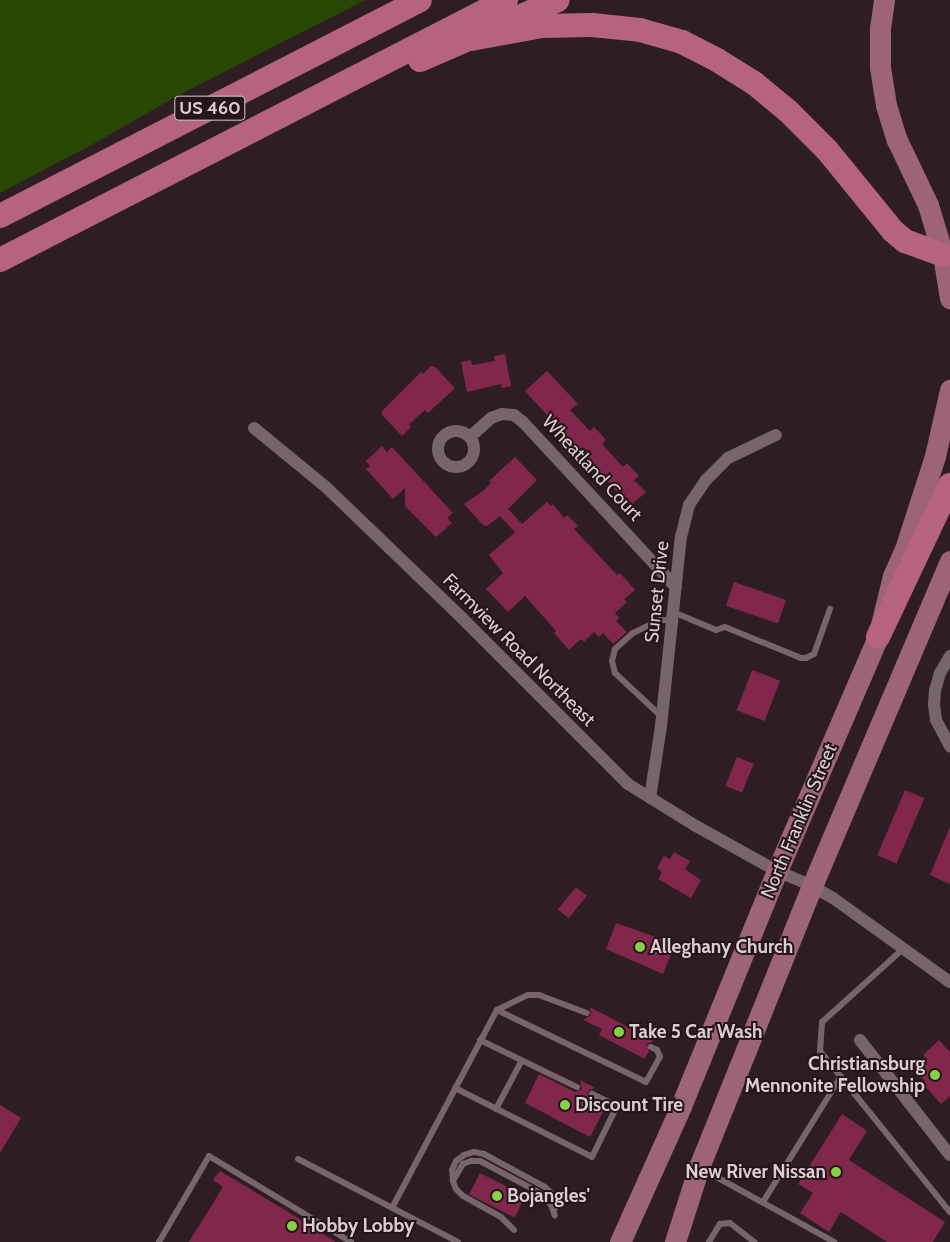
<!DOCTYPE html>
<html>
<head>
<meta charset="utf-8">
<style>
  body { margin:0 }
  #map { position:relative; width:950px; height:1242px; overflow:hidden; background:#2e1e23; font-family:Cabin,sans-serif }
  div>[style] { position:absolute }
  [style*='--x'] { left:calc(var(--x)*1px); top:calc(var(--y)*1px); width:calc(var(--w)*1px); rotate:calc(var(--a)*1deg) }
  .green>* { inset:0; background:#274702 }
  .building>* { inset:0; background:#80274b; transform-origin:0 0 }
  .lane>* { height:6px; margin:-3px; padding:0 3px; transform-origin:3px; border-radius:3px; background:#78656b }
  .street>* { height:12px; margin:-6px; padding:0 6px; transform-origin:6px; border-radius:6px; background:#78656b }
  .street>.ring { margin:-6px; padding:0; box-sizing:content-box; background:none; border:12px solid #78656b; border-radius:50% }
  .primary>* { height:21px; margin:-10.5px; padding:0 10.5px; transform-origin:10.5px; border-radius:10.5px; background:#9d6477 }
  .highway>* { height:24px; margin:-12px; padding:0 12px; transform-origin:12px; border-radius:12px; background:#b5637f }
  .dots>* { width:14px; height:14px; translate:-50% -50%; box-sizing:border-box; border:2px solid #241519; border-radius:50% }
  span { translate:-50% -50%; white-space:nowrap; text-align:center; line-height:1.15; -webkit-text-stroke:4px #241519; paint-order:stroke }
  .shield-label span { padding:1px 4px; background:#241519; border:1px solid; border-radius:4px; -webkit-text-stroke-width:0 }
  .shield-label { font-size:18px; color:#daced1; font-weight:700 }
  .street-label { font-size:19px; color:#daced1 }
  .poi-label { font-size:19px; color:#daced1; font-weight:700 }
  .left { translate:0 -50%; text-align:left }
  .right { translate:-100% -50%; text-align:right }
</style>
</head>
<body>
<div id="map">
  <div class="green">
    <div style="clip-path:polygon(0 0,365px 0,179px 95px,97px 142px,0 193px)"></div>
  </div>
  <div class="building">
    <div style="clip-path:polygon(505px 354px,511px 386px,502px 388px,501px 384px,467px 392px,461px 362px,471px 360px,472px 365px,495px 361px,494px 356px)"></div>
    <div style="clip-path:polygon(431px 366px,435px 367px,455px 388px,428px 413px,425px 410px,417px 417px,409px 425px,411px 427px,402px 436px,382px 415px,382px 411px,421px 372px,423px 374px)"></div>
    <div style="clip-path:polygon(547px 371px,578px 404px,570px 410px,590px 431px,594px 427px,606px 440px,602px 444px,623px 467px,627px 463px,639px 476px,634px 480px,646px 492px,630px 506px,555px 424px,553px 427px,546px 420px,549px 417px,525px 391px)"></div>
    <div style="clip-path:polygon(382px 446px,387px 452px,392px 447px,453px 513px,447px 518px,452px 523px,436px 537px,405px 506px,405px 488px,393px 499px,366px 469px,370px 466px,366px 461px)"></div>
    <div style="clip-path:polygon(515px 457px,537px 480px,508px 509px,522px 524px,547px 502px,551px 506px,553px 504px,564px 518px,567px 515px,578px 526px,574px 529px,617px 575px,620px 573px,635px 590px,624px 599px,627px 602px,615px 613px,619px 618px,616px 621px,627px 632px,613px 644px,603px 633px,599px 637px,594px 632px,584px 642px,581px 639px,569px 650px,554px 633px,556px 631px,525px 596px,508px 612px,486px 589px,503px 573px,489px 555px,515px 532px,500px 516px,487px 526px,483px 525px,464px 504px,483px 491px,491px 483px,489px 481px)"></div>
    <div style="left:734px;top:582px;width:55px;height:25px;rotate:19deg"></div>
    <div style="left:752px;top:670px;width:30px;height:43px;rotate:21deg"></div>
    <div style="left:737px;top:757px;width:18px;height:31px;rotate:22deg"></div>
    <div style="left:905px;top:790px;width:21px;height:71px;rotate:23deg"></div>
    <div style="clip-path:polygon(950px 827px,950px 884px,930px 875px)"></div>
    <div style="clip-path:polygon(674px 852px,690px 861px,685px 869px,701px 880px,691px 898px,658px 879px,662px 872px,657px 868px,664px 856px,670px 859px)"></div>
    <div style="left:576px;top:887px;width:14px;height:29px;rotate:39deg"></div>
    <div style="clip-path:polygon(616px 923px,675px 944px,663px 974px,606px 949px)"></div>
    <div style="clip-path:polygon(590px 1007px,654px 1041px,647px 1044px,649px 1051px,645px 1059px,599px 1035px,602px 1029px,583px 1020px,591px 1015px)"></div>
    <div style="clip-path:polygon(939px 1040px,950px 1052px,950px 1096px,941px 1104px,922px 1083px,925px 1081px,914px 1070px,926px 1059px,923px 1055px)"></div>
    <div style="clip-path:polygon(539px 1074px,575px 1092px,582px 1089px,580px 1080px,595px 1088px,589px 1090px,588px 1096px,605px 1108px,590px 1137px,525px 1103px)"></div>
    <div style="clip-path:polygon(0 1105px,21px 1118px,0 1153px)"></div>
    <div style="clip-path:polygon(842px 1114px,867px 1131px,849px 1160px,945px 1222px,933px 1242px,887px 1242px,841px 1212px,829px 1232px,800px 1213px,813px 1193px,798px 1184px)"></div>
    <div style="clip-path:polygon(220px 1171px,285px 1210px,336px 1242px,189px 1242px,223px 1187px,213px 1180px)"></div>
    <div style="left:480px;top:1173px;width:51px;height:24px;rotate:27deg"></div>
  </div>
  <div class="lane">
    <div style="--x:673;--y:612;--w:47;--a:22.7"></div>
    <div style="--x:716;--y:630;--w:9;--a:-18"></div>
    <div style="--x:725;--y:627;--w:82;--a:22.2"></div>
    <div style="--x:801;--y:658;--w:5;--a:0"></div>
    <div style="--x:806;--y:658;--w:9;--a:-27"></div>
    <div style="--x:814;--y:654;--w:48;--a:-70.4"></div>
    <div style="--x:662;--y:717;--w:64;--a:-136.9"></div>
    <div style="--x:615;--y:673;--w:12;--a:-104"></div>
    <div style="--x:612;--y:661;--w:12;--a:-76"></div>
    <div style="--x:615;--y:649;--w:24;--a:-42"></div>
    <div style="--x:633;--y:633;--w:30;--a:-26"></div>
    <div style="--x:660;--y:620;--w:12;--a:0"></div>
    <div style="--x:904;--y:948;--w:110;--a:137.9"></div>
    <div style="--x:822;--y:1022;--w:29;--a:94"></div>
    <div style="--x:820;--y:1051;--w:207;--a:51.1"></div>
    <div style="--x:497;--y:1010;--w:165;--a:25.8"></div>
    <div style="--x:646;--y:1082;--w:29;--a:-61"></div>
    <div style="--x:660;--y:1057;--w:8;--a:-113"></div>
    <div style="--x:657;--y:1050;--w:7;--a:-153"></div>
    <div style="--x:480;--y:1040;--w:108;--a:25.9"></div>
    <div style="--x:455;--y:1088;--w:153;--a:26.7"></div>
    <div style="--x:592;--y:1157;--w:57;--a:-63.9"></div>
    <div style="--x:617;--y:1106;--w:28;--a:-154"></div>
    <div style="--x:496;--y:1109;--w:55;--a:-62"></div>
    <div style="--x:298;--y:1159;--w:180;--a:27.4"></div>
    <div style="--x:702;--y:1169;--w:151;--a:28.9"></div>
    <div style="--x:453;--y:1179;--w:9;--a:-96"></div>
    <div style="--x:452;--y:1170;--w:10;--a:-66"></div>
    <div style="--x:456;--y:1161;--w:10;--a:-37"></div>
    <div style="--x:464;--y:1155;--w:10;--a:-17"></div>
    <div style="--x:474;--y:1152;--w:10;--a:11"></div>
    <div style="--x:484;--y:1154;--w:69;--a:28.4"></div>
    <div style="--x:545;--y:1187;--w:8;--a:45"></div>
    <div style="--x:551;--y:1193;--w:16;--a:76"></div>
    <div style="--x:763;--y:1202;--w:148;--a:-58.2"></div>
    <div style="--x:392;--y:1208;--w:224;--a:-62.1"></div>
    <div style="--x:497;--y:1010;--w:34;--a:-26"></div>
    <div style="--x:528;--y:995;--w:11;--a:0"></div>
    <div style="--x:539;--y:995;--w:51;--a:20.6"></div>
    <div style="--x:514;--y:1230;--w:18;--a:-135"></div>
    <div style="--x:501;--y:1217;--w:43;--a:-151.1"></div>
    <div style="--x:463;--y:1196;--w:10;--a:-135"></div>
    <div style="--x:456;--y:1189;--w:9;--a:-111"></div>
    <div style="--x:453;--y:1181;--w:20;--a:-60"></div>
    <div style="--x:463;--y:1164;--w:9;--a:-21"></div>
    <div style="--x:471;--y:1161;--w:9;--a:0"></div>
    <div style="--x:480;--y:1161;--w:72;--a:28"></div>
    <div style="--x:544;--y:1195;--w:14;--a:56"></div>
    <div style="--x:552;--y:1207;--w:9;--a:72"></div>
    <div style="--x:159;--y:1242;--w:99;--a:-59.8"></div>
    <div style="--x:209;--y:1156;--w:166;--a:31.2"></div>
    <div style="--x:709;--y:1242;--w:21;--a:-59"></div>
    <div style="--x:720;--y:1224;--w:10;--a:-6"></div>
    <div style="--x:730;--y:1223;--w:31;--a:38"></div>
  </div>
  <div class="street">
    <div style="--x:254;--y:428;--w:94;--a:39.4"></div>
    <div style="--x:327;--y:488;--w:187;--a:43.9"></div>
    <div style="--x:462;--y:618;--w:235;--a:45"></div>
    <div style="--x:628;--y:784;--w:80;--a:31.7"></div>
    <div style="--x:696;--y:826;--w:93;--a:29.1"></div>
    <div style="--x:777;--y:871;--w:38;--a:23"></div>
    <div style="--x:812;--y:886;--w:24;--a:30"></div>
    <div style="--x:833;--y:898;--w:144;--a:35.7"></div>
    <div class="ring" style="left:438px;top:431px;width:24px;height:24px"></div>
    <div style="--x:470;--y:437;--w:28;--a:-42"></div>
    <div style="--x:491;--y:418;--w:12;--a:-20"></div>
    <div style="--x:502;--y:414;--w:12;--a:5"></div>
    <div style="--x:514;--y:415;--w:11;--a:38"></div>
    <div style="--x:523;--y:422;--w:225;--a:47.2"></div>
    <div style="--x:950;--y:656;--w:20;--a:120"></div>
    <div style="--x:940;--y:673;--w:18;--a:106"></div>
    <div style="--x:935;--y:690;--w:15;--a:94"></div>
    <div style="--x:934;--y:705;--w:15;--a:82"></div>
    <div style="--x:936;--y:720;--w:30;--a:62"></div>
    <div style="--x:650;--y:798;--w:73;--a:-81.3"></div>
    <div style="--x:661;--y:726;--w:190;--a:-84"></div>
    <div style="--x:681;--y:537;--w:33;--a:-76"></div>
    <div style="--x:689;--y:505;--w:30;--a:-56"></div>
    <div style="--x:706;--y:480;--w:31;--a:-45"></div>
    <div style="--x:728;--y:458;--w:53;--a:-25.6"></div>
    <div style="--x:860;--y:1040;--w:146;--a:52"></div>
  </div>
  <div class="primary">
    <div style="--x:884;--y:0;--w:29;--a:98"></div>
    <div style="--x:880;--y:29;--w:38;--a:90"></div>
    <div style="--x:880;--y:67;--w:38;--a:81"></div>
    <div style="--x:886;--y:105;--w:37;--a:73"></div>
    <div style="--x:897;--y:140;--w:72;--a:64.5"></div>
    <div style="--x:928;--y:205;--w:52;--a:73.3"></div>
    <div style="--x:943;--y:255;--w:44;--a:80.8"></div>
    <div style="--x:620;--y:1242;--w:149;--a:-65.8"></div>
    <div style="--x:681;--y:1106;--w:254;--a:-67.8"></div>
    <div style="--x:777;--y:871;--w:255;--a:-66.7"></div>
    <div style="--x:878;--y:637;--w:63;--a:-76.2"></div>
    <div style="--x:893;--y:576;--w:30;--a:-66"></div>
    <div style="--x:905;--y:549;--w:98;--a:-72.1"></div>
    <div style="--x:935;--y:456;--w:68;--a:-77.2"></div>
    <div style="--x:675;--y:1242;--w:79;--a:-72.3"></div>
    <div style="--x:699;--y:1167;--w:303;--a:-68.1"></div>
    <div style="--x:812;--y:886;--w:353;--a:-67"></div>
  </div>
  <div class="highway">
    <div style="--x:471;--y:39;--w:72;--a:-10.4"></div>
    <div style="--x:542;--y:26;--w:50;--a:-1.1"></div>
    <div style="--x:592;--y:25;--w:48;--a:5.9"></div>
    <div style="--x:640;--y:30;--w:44;--a:15.9"></div>
    <div style="--x:682;--y:42;--w:39;--a:27"></div>
    <div style="--x:717;--y:60;--w:44;--a:31.9"></div>
    <div style="--x:754;--y:83;--w:44;--a:39.5"></div>
    <div style="--x:788;--y:111;--w:55;--a:45"></div>
    <div style="--x:827;--y:150;--w:104;--a:50.8"></div>
    <div style="--x:893;--y:231;--w:16;--a:40"></div>
    <div style="--x:905;--y:241;--w:40;--a:20.2"></div>
    <div style="--x:420;--y:60;--w:150;--a:-23.5"></div>
    <div style="--x:0;--y:216;--w:472;--a:-27.2"></div>
    <div style="--x:0;--y:260;--w:569;--a:-27.2"></div>
    <div style="--x:878;--y:637;--w:168;--a:-64.7"></div>
  </div>
  <div class="dots">
    <div style="left:640px;top:947px;background:#89cf48"></div>
    <div style="left:619px;top:1032px;background:#89cf48"></div>
    <div style="left:935px;top:1075px;background:#89cf48"></div>
    <div style="left:565px;top:1105px;background:#89cf48"></div>
    <div style="left:836px;top:1172px;background:#89cf48"></div>
    <div style="left:497px;top:1196px;background:#89cf48"></div>
    <div style="left:292px;top:1226px;background:#89cf48"></div>
  </div>
  <div class="shield-label">
    <span style="left:210px;top:108px">US 460</span>
  </div>
  <div class="street-label">
    <span style="left:592px;top:468px;rotate:47deg">Wheatland Court</span>
    <span style="left:657px;top:592px;rotate:-84deg">Sunset Drive</span>
    <span style="left:519px;top:650px;rotate:45deg">Farmview Road Northeast</span>
    <span style="left:799px;top:821px;rotate:-67deg">North Franklin Street</span>
  </div>
  <div class="poi-label">
    <span class="left" style="left:650px;top:947px">Alleghany Church</span>
    <span class="left" style="left:629px;top:1032px">Take 5 Car Wash</span>
    <span class="right" style="left:925px;top:1075px">Christiansburg<br>Mennonite Fellowship</span>
    <span class="left" style="left:575px;top:1105px">Discount Tire</span>
    <span class="right" style="left:826px;top:1172px">New River Nissan</span>
    <span class="left" style="left:507px;top:1196px">Bojangles'</span>
    <span class="left" style="left:302px;top:1226px">Hobby Lobby</span>
  </div>
</div>
</body>
</html>
